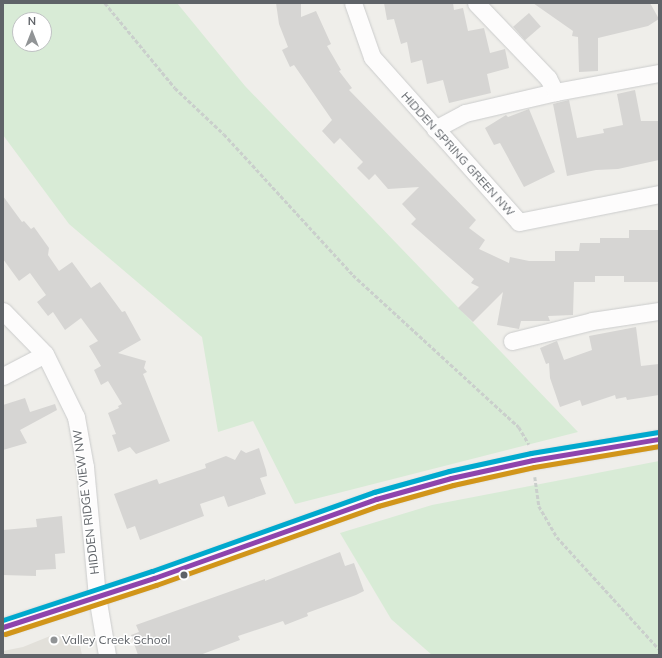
<!DOCTYPE html>
<html>
<head>
<meta charset="utf-8">
<style>
  body { margin:0 }
  #map { position:relative; width:662px; height:658px; overflow:hidden; background:#efeeea; font-family:Mulish,sans-serif }
  div>[style] { position:absolute }
  [style*='--x'] { left:calc(var(--x)*1px); top:calc(var(--y)*1px); width:calc(var(--w)*1px); rotate:calc(var(--a)*1deg) }
  .education>* { inset:0; background:#e2e0da }
  .green>* { inset:0; background:#d8ebd6 }
  .building>* { inset:0; background:#d6d5d3; transform-origin:0 0 }
  .path>* { height:2.5px; margin-top:-1.25px; transform-origin:0; background:repeating-linear-gradient(90deg,#cacfcc 0 4px,transparent 0 6px) }
  .roads { filter:drop-shadow(0 0 1px #cbcccc) drop-shadow(0 0 1px #cbcccc) }
  .minor>* { height:17px; margin:-8.5px; padding:0 8.5px; transform-origin:8.5px; border-radius:8.5px; background:#fdfcfc }
  .bus-1>* { height:5px; margin:-2.5px; padding:0 2.5px; transform-origin:2.5px; border-radius:2.5px; background:#8e44ad }
  .bus-2>* { height:5px; margin:-2.5px; padding:0 2.5px; transform-origin:2.5px; border-radius:2.5px; background:#d1951a }
  .bus-3>* { height:5px; margin:-2.5px; padding:0 2.5px; transform-origin:2.5px; border-radius:2.5px; background:#00a9ce }
  .dots>* { width:11px; height:11px; translate:-50% -50%; box-sizing:border-box; border:2px solid #fff; border-radius:50% }
  span { translate:-50% -50%; white-space:nowrap; text-align:center; line-height:1.15; -webkit-text-stroke:3px #fff; paint-order:stroke }
  .street-label { font-size:12px; color:#5f6368 }
  .poi-label { font-size:12px; color:#5f6368 }
  .left { translate:0 -50%; text-align:left }
  .frame { position:absolute; inset:0; border:4px solid #5f6368; pointer-events:none }
  .north { position:absolute; left:12px; top:12px; width:40px; height:40px; box-sizing:border-box; background:#fff; border:1px solid #bfc1c3; border-radius:50%; rotate:0deg; font-size:11px; font-weight:700; line-height:16px; text-align:center; color:#5f6368 }
  .north::after { content:''; display:block; margin:auto; width:14px; height:18px; background:#919496; clip-path:polygon(50% 0,100% 100%,50% 72%,0 100%) }
</style>
</head>
<body>
<div id="map">
  <div class="education">
    <div style="clip-path:polygon(55px 634px,80px 646px,82px 655px,3px 655px,3px 651px,23px 647px)"></div>
  </div>
  <div class="green">
    <div style="clip-path:polygon(evenodd,3px 3px,177px 3px,245px 86px,578px 432px,295px 504px,253px 421px,218px 432px,202px 337px,69px 224px,3px 135px,3px 3px,20px 20px,44px 20px,44px 44px,20px 44px,20px 20px)"></div>
    <div style="clip-path:polygon(659px 461px,659px 655px,432px 655px,391px 619px,340px 533px,432px 505px)"></div>
  </div>
  <div class="building">
    <div style="clip-path:polygon(276px 3px,301px 3px,301px 17px,316px 11px,331px 44px,327px 46px,341px 70px,339px 71px,352px 88px,349px 90px,476px 220px,469px 228px,485px 240px,479px 249px,509px 263px,510px 257px,529px 261px,555px 261px,555px 251px,579px 251px,580px 243px,600px 243px,600px 238px,629px 238px,629px 230px,659px 230px,659px 282px,624px 282px,624px 276px,595px 276px,595px 282px,574px 282px,573px 315px,548px 316px,550px 321px,521px 321px,519px 329px,497px 325px,503px 292px,473px 322px,458px 308px,479px 287px,471px 283px,474px 279px,411px 224px,416px 219px,402px 204px,419px 187px,388px 189px,375px 174px,369px 180px,357px 168px,363px 162px,340px 138px,334px 144px,322px 131px,332px 120px,294px 65px,290px 67px,282px 50px,288px 47px,279px 24px)"></div>
    <div style="clip-path:polygon(384px 3px,453px 3px,454px 10px,463px 8px,468px 31px,484px 28px,490px 53px,505px 49px,509px 68px,487px 74px,491px 93px,449px 103px,443px 80px,427px 84px,422px 60px,411px 63px,407px 42px,401px 44px,394px 19px,387px 20px)"></div>
    <div style="clip-path:polygon(533px 3px,650px 3px,659px 19px,648px 26px,598px 38px,598px 71px,579px 72px,578px 37px,572px 36px,573px 31px)"></div>
    <div style="left:529px;top:13px;width:18px;height:21px;rotate:49deg"></div>
    <div style="clip-path:polygon(635px 90px,641px 121px,659px 121px,659px 160px,618px 169px,596px 170px,567px 176px,553px 104px,569px 100px,577px 138px,604px 133px,603px 129px,623px 125px,617px 94px)"></div>
    <div style="clip-path:polygon(529px 109px,555px 172px,524px 187px,500px 143px,494px 145px,485px 128px,506px 115px,508px 117px)"></div>
    <div style="clip-path:polygon(3px 196px,22px 222px,24px 221px,31px 229px,34px 227px,49px 248px,48px 255px,59px 271px,72px 262px,91px 288px,100px 282px,122px 312px,125px 311px,141px 340px,118px 353px,146px 361px,144px 368px,147px 372px,143px 374px,170px 441px,136px 454px,130px 447px,118px 452px,112px 435px,116px 434px,108px 413px,119px 408px,118px 406px,122px 404px,108px 381px,101px 385px,94px 370px,101px 366px,89px 346px,98px 341px,81px 318px,65px 330px,53px 312px,48px 316px,37px 302px,46px 295px,30px 273px,19px 281px,3px 259px)"></div>
    <div style="clip-path:polygon(636px 327px,641px 366px,659px 364px,659px 395px,627px 400px,626px 397px,616px 399px,615px 395px,582px 406px,580px 400px,560px 407px,550px 378px,549px 363px,546px 364px,540px 348px,557px 341px,564px 360px,592px 350px,589px 336px)"></div>
    <div style="clip-path:polygon(25px 398px,30px 412px,55px 404px,57px 410px,20px 430px,27px 443px,3px 450px,3px 405px)"></div>
    <div style="clip-path:polygon(259px 448px,266px 470px,267px 476px,260px 478px,266px 494px,228px 507px,224px 496px,200px 504px,204px 516px,140px 540px,135px 526px,127px 529px,114px 494px,157px 479px,159px 484px,206px 468px,205px 464px,226px 456px,235px 460px,241px 450px,246px 453px)"></div>
    <div style="clip-path:polygon(62px 516px,65px 553px,55px 554px,56px 569px,36px 570px,36px 576px,3px 575px,3px 530px,37px 527px,36px 519px)"></div>
    <div style="clip-path:polygon(340px 552px,345px 566px,354px 563px,364px 591px,356px 595px,307px 613px,308px 616px,285px 625px,283px 621px,238px 636px,240px 640px,200px 655px,138px 655px,131px 635px,139px 632px,136px 625px,265px 579px,265px 581px)"></div>
  </div>
  <div class="path">
    <div style="--x:105;--y:3;--w:110;--a:50.5"></div>
    <div style="--x:175;--y:88;--w:67;--a:43.2"></div>
    <div style="--x:224;--y:134;--w:191;--a:47.5"></div>
    <div style="--x:353;--y:275;--w:225;--a:42.5"></div>
    <div style="--x:519;--y:427;--w:20;--a:60"></div>
    <div style="--x:535;--y:477;--w:29;--a:82"></div>
    <div style="--x:539;--y:506;--w:36;--a:60"></div>
    <div style="--x:557;--y:537;--w:151;--a:47.7"></div>
  </div>
  <div class="roads">
    <div class="minor">
      <div style="--x:353;--y:3;--w:57;--a:70.6"></div>
      <div style="--x:372;--y:57;--w:221;--a:48.3"></div>
      <div style="--x:519;--y:222;--w:143;--a:-11.3"></div>
      <div style="--x:476;--y:3;--w:104;--a:46.2"></div>
      <div style="--x:548;--y:78;--w:16;--a:63"></div>
      <div style="--x:435;--y:129;--w:34;--a:-28"></div>
      <div style="--x:465;--y:113;--w:92;--a:-13.1"></div>
      <div style="--x:555;--y:92;--w:106;--a:-10.4"></div>
      <div style="--x:3;--y:311;--w:60;--a:45.7"></div>
      <div style="--x:45;--y:354;--w:70;--a:63.8"></div>
      <div style="--x:76;--y:417;--w:51;--a:79.8"></div>
      <div style="--x:85;--y:467;--w:130;--a:84.7"></div>
      <div style="--x:97;--y:596;--w:60;--a:80.4"></div>
      <div style="--x:512;--y:341;--w:82;--a:-14"></div>
      <div style="--x:592;--y:321;--w:68;--a:-8.5"></div>
      <div style="--x:3;--y:376;--w:47;--a:-27.6"></div>
      <div style="--x:3;--y:627;--w:159;--a:-18"></div>
      <div style="--x:154;--y:578;--w:236;--a:-19.6"></div>
      <div style="--x:376;--y:499;--w:78;--a:-15.6"></div>
      <div style="--x:451;--y:478;--w:84;--a:-12.4"></div>
      <div style="--x:533;--y:460;--w:128;--a:-9.5"></div>
    </div>
  </div>
  <div class="bus-1">
    <div style="--x:3;--y:627;--w:159;--a:-18"></div>
    <div style="--x:154;--y:578;--w:236;--a:-19.6"></div>
    <div style="--x:376;--y:499;--w:78;--a:-15.6"></div>
    <div style="--x:451;--y:478;--w:84;--a:-12.4"></div>
    <div style="--x:533;--y:460;--w:128;--a:-9.5"></div>
  </div>
  <div class="bus-2">
    <div style="--x:5;--y:634;--w:159;--a:-18"></div>
    <div style="--x:156;--y:585;--w:236;--a:-19.6"></div>
    <div style="--x:378;--y:506;--w:78;--a:-15.6"></div>
    <div style="--x:453;--y:485;--w:83;--a:-12.5"></div>
    <div style="--x:534;--y:467;--w:127;--a:-9.5"></div>
  </div>
  <div class="bus-3">
    <div style="--x:3;--y:620;--w:157;--a:-18.2"></div>
    <div style="--x:152;--y:571;--w:236;--a:-19.6"></div>
    <div style="--x:374;--y:492;--w:78;--a:-15.6"></div>
    <div style="--x:449;--y:471;--w:84;--a:-12.4"></div>
    <div style="--x:531;--y:453;--w:129;--a:-9.4"></div>
  </div>
  <div class="dots">
    <div style="left:184px;top:575px;background:#5f6368"></div>
    <div style="left:54px;top:640px;background:#919496"></div>
  </div>
  <div class="street-label">
    <span style="left:458px;top:154px;rotate:48deg">HIDDEN SPRING GREEN NW</span>
    <span style="left:86px;top:502px;rotate:-97deg">HIDDEN RIDGE VIEW NW</span>
  </div>
  <div class="poi-label">
    <span class="left" style="left:62px;top:640px">Valley Creek School</span>
  </div>
  <div class="frame"></div>
  <div class="north">N</div>
</div>
</body>
</html>
